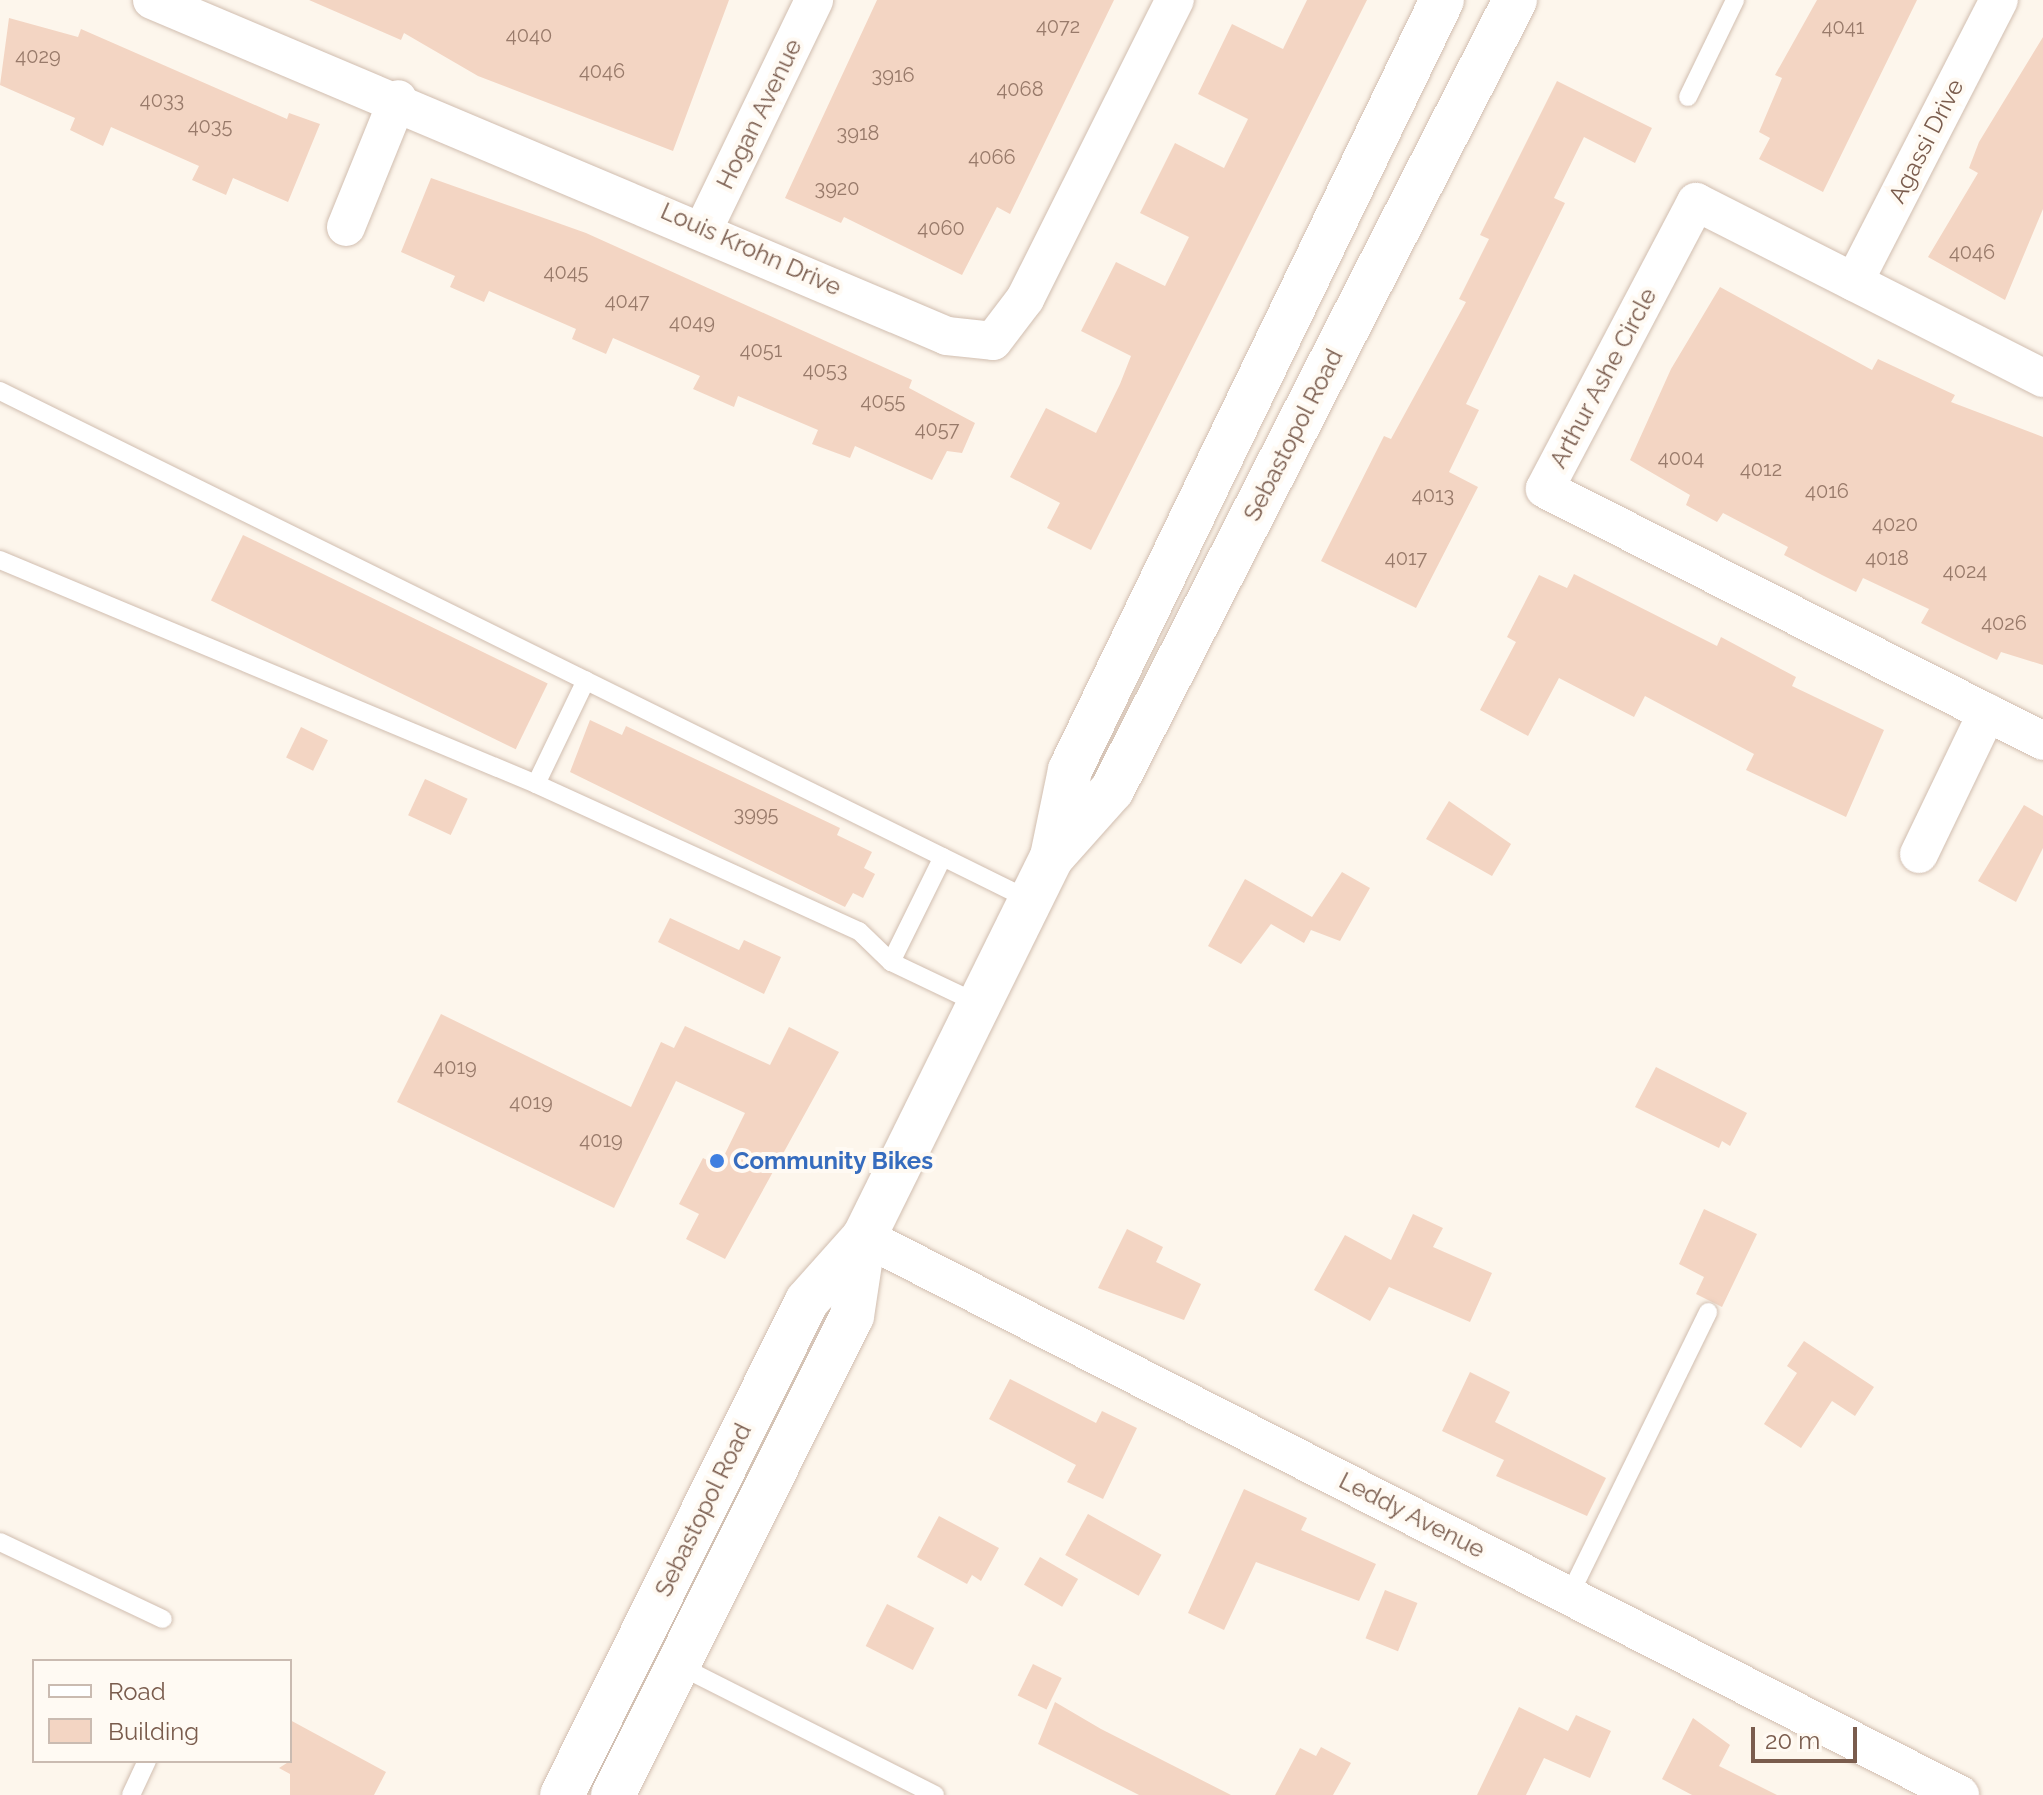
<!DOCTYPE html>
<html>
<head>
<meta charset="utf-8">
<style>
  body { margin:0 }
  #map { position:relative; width:2043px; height:1795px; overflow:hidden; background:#fdf6ec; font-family:Raleway,sans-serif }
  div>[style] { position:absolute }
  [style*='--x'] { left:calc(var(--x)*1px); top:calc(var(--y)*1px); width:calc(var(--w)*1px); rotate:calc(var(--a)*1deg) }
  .building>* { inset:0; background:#f3d5c3; transform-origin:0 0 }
  .roads { filter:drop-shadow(0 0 2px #d1beb0) drop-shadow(0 0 2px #d1beb0) }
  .lane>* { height:18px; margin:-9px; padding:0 9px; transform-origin:9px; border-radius:9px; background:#fff }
  .street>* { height:38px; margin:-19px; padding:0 19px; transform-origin:19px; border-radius:19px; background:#fff }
  .secondary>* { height:44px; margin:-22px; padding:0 22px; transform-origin:22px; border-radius:22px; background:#fff }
  .dots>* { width:22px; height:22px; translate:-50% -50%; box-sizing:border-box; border:4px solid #fffaf3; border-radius:50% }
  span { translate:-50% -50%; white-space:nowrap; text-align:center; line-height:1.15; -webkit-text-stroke:8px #fffaf3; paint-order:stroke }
  .number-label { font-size:20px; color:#987a6a }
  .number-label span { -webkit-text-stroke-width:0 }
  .street-label { font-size:24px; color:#7a5c4d }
  .shop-label { font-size:24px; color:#366cbe; font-weight:700 }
  .left { translate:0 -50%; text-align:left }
  .legend { position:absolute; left:32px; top:1659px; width:260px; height:104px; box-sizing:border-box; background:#fffaf3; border:2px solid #cabbb1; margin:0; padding:10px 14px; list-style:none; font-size:24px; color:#7a5c4d }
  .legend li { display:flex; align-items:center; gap:16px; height:40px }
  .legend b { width:40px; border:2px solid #cabbb1 }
  .scale { position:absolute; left:1751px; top:1727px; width:106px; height:36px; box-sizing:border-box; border:4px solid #7a5c4d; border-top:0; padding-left:10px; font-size:24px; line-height:28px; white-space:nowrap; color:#7a5c4d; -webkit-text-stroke:6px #fffaf3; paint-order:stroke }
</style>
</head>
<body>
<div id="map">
  <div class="building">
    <div style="clip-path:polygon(309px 0,729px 0,673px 151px,478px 76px,404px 33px,401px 40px)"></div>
    <div style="clip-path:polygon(877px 0,1114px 0,1010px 214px,997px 207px,962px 275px,844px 217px,841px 223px,785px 198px)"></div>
    <div style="clip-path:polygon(1307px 0,1367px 0,1091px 550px,1047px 528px,1060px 503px,1010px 477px,1046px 408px,1096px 433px,1120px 384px,1131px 356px,1081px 331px,1116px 262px,1165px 286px,1189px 237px,1140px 213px,1175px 143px,1224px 168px,1248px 119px,1198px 94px,1232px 24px,1283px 49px)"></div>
    <div style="clip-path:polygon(1817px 0,1917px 0,1823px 192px,1759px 159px,1770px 138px,1759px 132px,1782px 78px,1775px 75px)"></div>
    <div style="clip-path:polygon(9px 18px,78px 37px,81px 29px,287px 119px,289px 113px,320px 124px,288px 202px,233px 178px,226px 195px,192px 180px,199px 166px,111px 127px,103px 146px,70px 130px,75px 118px,0 85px)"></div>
    <div style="clip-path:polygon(2043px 37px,2043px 209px,2005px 300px,1928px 257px,1978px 173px,1969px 168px,1979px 142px)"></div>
    <div style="clip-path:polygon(1557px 81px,1652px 128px,1635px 163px,1584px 137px,1554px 198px,1565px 203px,1466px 404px,1479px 410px,1449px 472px,1478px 487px,1416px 608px,1321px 561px,1384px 436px,1391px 439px,1466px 302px,1459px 299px,1489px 239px,1480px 235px)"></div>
    <div style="clip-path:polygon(431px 178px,586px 233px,912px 380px,909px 388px,975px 423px,962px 453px,947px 451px,932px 480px,855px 446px,850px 458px,812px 444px,818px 430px,738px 396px,734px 407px,693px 389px,700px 376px,613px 338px,606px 354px,572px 339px,576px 329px,489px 291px,484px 302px,450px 287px,455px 276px,401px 252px)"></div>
    <div style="clip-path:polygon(1720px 287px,1872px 370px,1878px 359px,1955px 395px,1951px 402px,2043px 437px,2043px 665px,2001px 652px,1997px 660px,1957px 641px,1921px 623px,1929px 609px,1863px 578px,1856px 592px,1822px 575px,1784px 555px,1788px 547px,1723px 513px,1717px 522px,1686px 505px,1690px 495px,1630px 460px,1671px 369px)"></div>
    <div style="left:243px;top:535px;width:339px;height:73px;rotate:26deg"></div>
    <div style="clip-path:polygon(1574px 574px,1717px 646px,1721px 637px,1796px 677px,1792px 686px,1884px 730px,1846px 817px,1746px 770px,1754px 754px,1645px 696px,1634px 717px,1559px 678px,1528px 736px,1480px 710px,1516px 642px,1507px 637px,1539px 575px,1567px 588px)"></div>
    <div style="clip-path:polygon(590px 720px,622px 735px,626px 726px,840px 828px,837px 835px,872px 852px,864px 868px,875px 874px,863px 898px,853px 893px,845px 907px,570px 772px)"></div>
    <div style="left:301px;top:727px;width:30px;height:34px;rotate:26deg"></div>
    <div style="left:425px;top:779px;width:47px;height:40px;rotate:25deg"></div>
    <div style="clip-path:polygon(1449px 801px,1511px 844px,1492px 876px,1426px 839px)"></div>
    <div style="clip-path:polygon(2024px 805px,2043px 816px,2043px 848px,2016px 902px,1978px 881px)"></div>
    <div style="clip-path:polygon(1342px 872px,1370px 888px,1340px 941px,1311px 930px,1304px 943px,1271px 924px,1241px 964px,1208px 946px,1245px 879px,1312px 917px)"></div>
    <div style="clip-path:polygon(670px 918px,739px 950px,744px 940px,781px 957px,764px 994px,658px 942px)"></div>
    <div style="clip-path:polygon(441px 1014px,631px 1107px,661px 1042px,674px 1048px,685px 1026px,770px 1065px,789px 1027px,839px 1052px,725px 1259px,686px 1239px,699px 1214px,679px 1204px,703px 1158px,719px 1166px,745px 1113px,676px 1081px,614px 1208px,397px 1102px)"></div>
    <div style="clip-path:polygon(1656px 1067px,1747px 1113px,1730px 1146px,1722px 1141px,1719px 1148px,1635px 1107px)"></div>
    <div style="clip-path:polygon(1704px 1209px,1757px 1234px,1722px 1307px,1696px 1294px,1704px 1277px,1679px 1264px)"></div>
    <div style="clip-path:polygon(1413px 1214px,1443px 1228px,1433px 1247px,1492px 1273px,1470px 1322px,1389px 1287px,1370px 1321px,1314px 1290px,1345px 1235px,1391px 1260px)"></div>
    <div style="clip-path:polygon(1127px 1229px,1163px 1247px,1156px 1262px,1201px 1284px,1184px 1320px,1098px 1288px)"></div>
    <div style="clip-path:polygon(1804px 1341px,1874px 1387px,1855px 1416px,1832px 1401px,1801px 1448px,1764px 1424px,1797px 1373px,1787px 1366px)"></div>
    <div style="clip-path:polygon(1470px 1372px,1510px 1392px,1495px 1422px,1606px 1478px,1587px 1516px,1496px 1476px,1504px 1460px,1442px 1431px)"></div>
    <div style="clip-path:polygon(1010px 1379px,1096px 1423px,1102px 1411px,1137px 1428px,1103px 1499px,1067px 1482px,1076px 1465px,989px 1419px)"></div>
    <div style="clip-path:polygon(1244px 1489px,1307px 1518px,1301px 1530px,1376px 1564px,1359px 1601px,1256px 1562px,1224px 1630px,1188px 1613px)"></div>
    <div style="left:1088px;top:1514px;width:84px;height:47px;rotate:29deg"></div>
    <div style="clip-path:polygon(939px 1516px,999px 1548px,981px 1581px,972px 1575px,967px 1584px,917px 1557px)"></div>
    <div style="left:1040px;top:1557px;width:44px;height:32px;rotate:30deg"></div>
    <div style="left:1385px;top:1590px;width:35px;height:52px;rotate:22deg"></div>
    <div style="left:887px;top:1604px;width:53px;height:47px;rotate:27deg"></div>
    <div style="left:1033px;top:1664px;width:32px;height:35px;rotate:26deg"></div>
    <div style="clip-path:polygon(1055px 1702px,1101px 1729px,1231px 1795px,1139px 1795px,1038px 1744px)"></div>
    <div style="clip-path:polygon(1519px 1707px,1568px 1731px,1576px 1715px,1611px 1731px,1590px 1778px,1544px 1758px,1526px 1795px,1477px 1795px)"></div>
    <div style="clip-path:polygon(1693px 1718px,1730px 1745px,1719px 1766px,1777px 1795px,1692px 1795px,1662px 1779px)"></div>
    <div style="clip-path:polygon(290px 1720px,386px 1772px,374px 1795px,290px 1795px,290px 1774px,279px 1768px,290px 1761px)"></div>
    <div style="clip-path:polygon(1321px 1747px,1351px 1763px,1333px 1795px,1275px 1795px,1300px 1748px,1316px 1756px)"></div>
  </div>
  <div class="roads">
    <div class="lane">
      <div style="--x:1688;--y:97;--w:108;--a:-64.1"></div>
      <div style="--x:0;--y:391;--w:1149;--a:26.3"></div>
      <div style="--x:0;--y:560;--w:581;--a:22.68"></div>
      <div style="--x:536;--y:784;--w:355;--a:24.5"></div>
      <div style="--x:859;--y:931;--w:45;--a:44.1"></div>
      <div style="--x:891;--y:962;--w:98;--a:25.5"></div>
      <div style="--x:536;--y:784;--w:115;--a:-64.3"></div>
      <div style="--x:891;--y:962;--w:117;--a:-63.7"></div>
      <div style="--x:0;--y:1542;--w:180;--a:25.3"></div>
      <div style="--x:1570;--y:1594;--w:314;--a:-63.9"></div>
      <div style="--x:678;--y:1665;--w:288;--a:26.8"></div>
      <div style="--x:131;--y:1795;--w:38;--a:-65"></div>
    </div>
    <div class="street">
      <div style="--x:152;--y:0;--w:863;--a:22.91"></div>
      <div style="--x:947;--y:336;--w:46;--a:6.2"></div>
      <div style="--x:993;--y:341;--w:53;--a:-52.7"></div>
      <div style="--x:1025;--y:299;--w:335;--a:-63.4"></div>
      <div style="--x:346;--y:227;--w:138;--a:-67.9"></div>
      <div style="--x:704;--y:228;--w:253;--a:-64.2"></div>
      <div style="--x:1854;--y:282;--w:317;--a:-62.8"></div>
      <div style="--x:2043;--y:378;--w:389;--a:-153.1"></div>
      <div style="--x:1696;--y:202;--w:324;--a:117.8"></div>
      <div style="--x:1545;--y:489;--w:558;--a:26.84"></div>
      <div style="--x:1919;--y:854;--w:157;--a:-64.3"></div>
      <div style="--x:864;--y:1237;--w:1230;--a:26.98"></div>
    </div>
    <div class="secondary">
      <div style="--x:1054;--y:855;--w:87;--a:-48.3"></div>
      <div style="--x:1112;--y:790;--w:887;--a:-62.97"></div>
      <div style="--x:562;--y:1795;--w:551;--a:-63.62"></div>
      <div style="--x:807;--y:1301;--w:86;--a:-48.3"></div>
      <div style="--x:864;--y:1237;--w:424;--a:-63.7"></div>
      <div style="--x:1052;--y:857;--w:89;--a:-78.3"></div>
      <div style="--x:1070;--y:770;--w:855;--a:-64.21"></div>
      <div style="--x:613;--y:1795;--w:535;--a:-63.48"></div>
      <div style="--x:852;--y:1316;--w:80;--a:-81.4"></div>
    </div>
  </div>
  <div class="dots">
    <div style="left:717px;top:1161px;background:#3f7fe0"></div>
  </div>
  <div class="number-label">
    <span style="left:1058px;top:26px">4072</span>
    <span style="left:1843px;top:27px">4041</span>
    <span style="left:529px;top:35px">4040</span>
    <span style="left:38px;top:56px">4029</span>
    <span style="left:602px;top:71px">4046</span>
    <span style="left:893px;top:75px">3916</span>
    <span style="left:1020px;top:89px">4068</span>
    <span style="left:162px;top:100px">4033</span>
    <span style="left:210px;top:126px">4035</span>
    <span style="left:858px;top:133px">3918</span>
    <span style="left:992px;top:157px">4066</span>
    <span style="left:837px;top:188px">3920</span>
    <span style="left:941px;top:228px">4060</span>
    <span style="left:1972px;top:252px">4046</span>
    <span style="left:566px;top:272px">4045</span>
    <span style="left:627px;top:301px">4047</span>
    <span style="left:692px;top:322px">4049</span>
    <span style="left:761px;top:350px">4051</span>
    <span style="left:825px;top:370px">4053</span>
    <span style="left:883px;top:401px">4055</span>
    <span style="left:937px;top:429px">4057</span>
    <span style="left:1681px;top:458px">4004</span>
    <span style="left:1761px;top:469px">4012</span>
    <span style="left:1827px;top:491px">4016</span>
    <span style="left:1433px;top:495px">4013</span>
    <span style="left:1895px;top:524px">4020</span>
    <span style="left:1406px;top:558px">4017</span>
    <span style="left:1887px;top:558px">4018</span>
    <span style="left:1965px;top:571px">4024</span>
    <span style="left:2004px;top:623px">4026</span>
    <span style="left:756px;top:814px">3995</span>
    <span style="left:455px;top:1067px">4019</span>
    <span style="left:531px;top:1102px">4019</span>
    <span style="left:601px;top:1140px">4019</span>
  </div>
  <div class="street-label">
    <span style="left:759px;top:114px;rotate:-64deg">Hogan Avenue</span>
    <span style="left:1926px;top:141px;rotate:-63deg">Agassi Drive</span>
    <span style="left:751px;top:249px;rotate:24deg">Louis Krohn Drive</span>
    <span style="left:1603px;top:378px;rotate:-62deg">Arthur Ashe Circle</span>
    <span style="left:1293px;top:435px;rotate:-63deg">Sebastopol Road</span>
    <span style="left:703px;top:1510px;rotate:-64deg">Sebastopol Road</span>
    <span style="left:1412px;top:1515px;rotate:27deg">Leddy Avenue</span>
  </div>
  <div class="shop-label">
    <span class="left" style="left:733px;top:1161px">Community Bikes</span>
  </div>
  <ul class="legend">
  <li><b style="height:10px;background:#fff"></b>Road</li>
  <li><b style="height:22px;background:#f3d5c3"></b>Building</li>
  </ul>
  <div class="scale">20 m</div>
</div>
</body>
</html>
